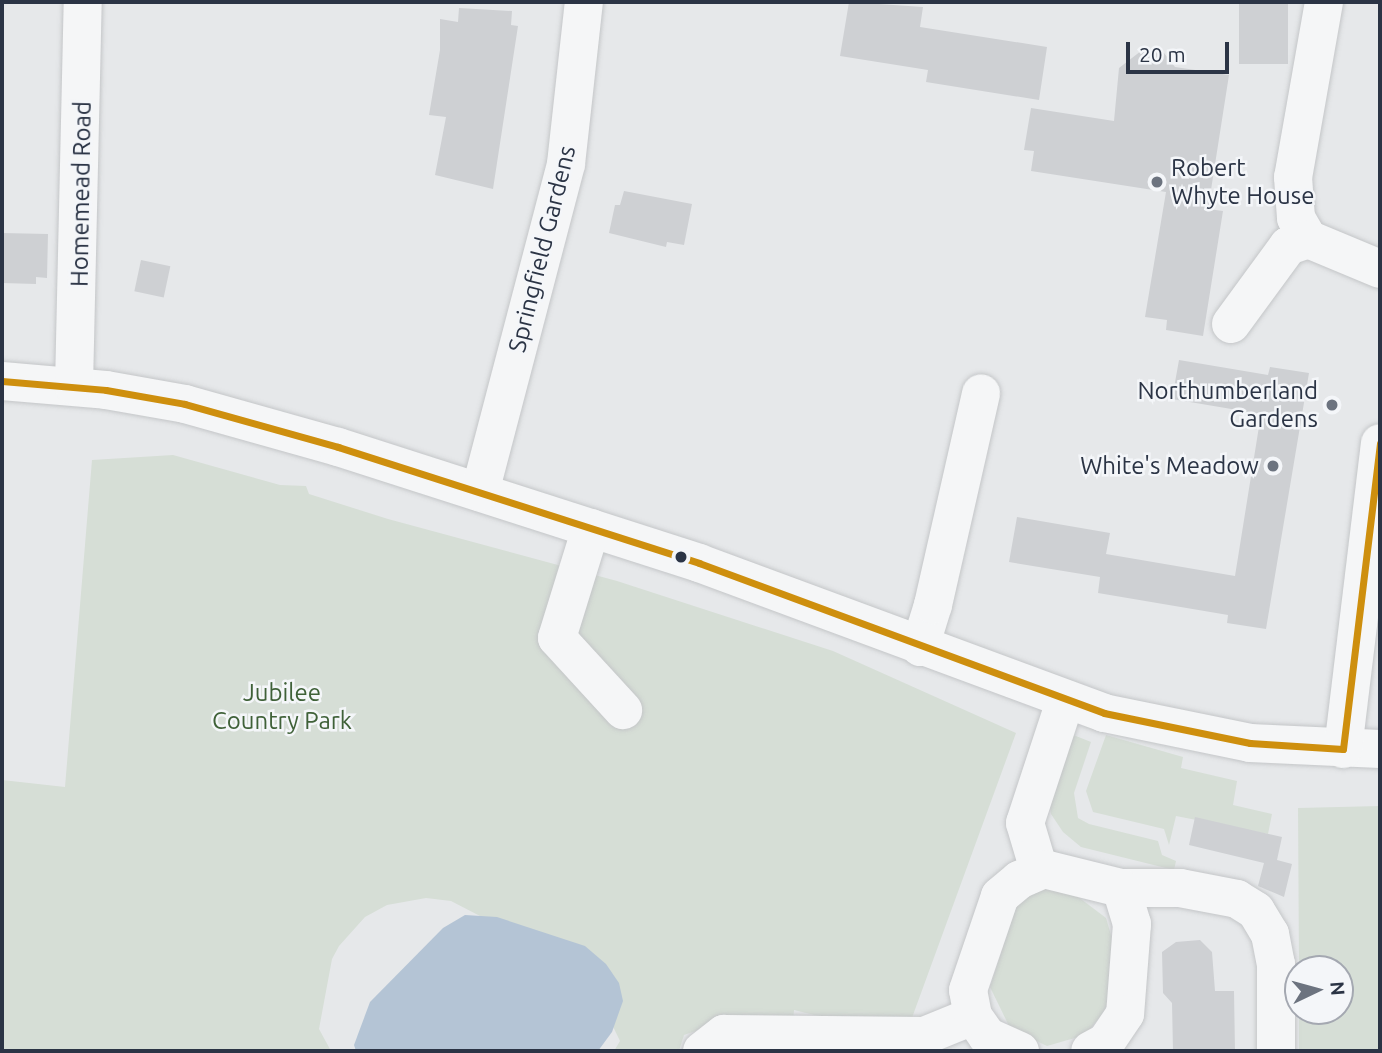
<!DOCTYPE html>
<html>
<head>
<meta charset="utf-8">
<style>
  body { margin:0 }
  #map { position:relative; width:1382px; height:1053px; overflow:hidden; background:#e6e8ea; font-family:Ubuntu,sans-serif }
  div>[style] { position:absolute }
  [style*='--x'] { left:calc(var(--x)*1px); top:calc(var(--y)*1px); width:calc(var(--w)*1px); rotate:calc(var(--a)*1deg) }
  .green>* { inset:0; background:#d6ded6 }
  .water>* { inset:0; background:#b4c4d5 }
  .building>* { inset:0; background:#ced0d3; transform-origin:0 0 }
  .roads { filter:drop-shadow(0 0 2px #c4c6c8) drop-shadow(0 0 2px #c4c6c8) }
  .minor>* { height:38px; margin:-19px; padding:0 19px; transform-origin:19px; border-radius:19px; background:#f5f6f7 }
  .bus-1>* { height:7px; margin:-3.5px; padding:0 3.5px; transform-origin:3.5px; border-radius:3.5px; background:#ce8f0e }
  .dots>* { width:19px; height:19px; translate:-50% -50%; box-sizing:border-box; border:4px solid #f4f6f9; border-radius:50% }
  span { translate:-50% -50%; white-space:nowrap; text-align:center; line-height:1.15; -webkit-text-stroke:5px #f4f6f9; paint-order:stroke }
  .poi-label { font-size:24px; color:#2b3445 }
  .left { translate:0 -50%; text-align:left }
  .right { translate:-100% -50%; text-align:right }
  .street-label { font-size:24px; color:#2b3445 }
  .park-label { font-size:24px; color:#3f6138 }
  .frame { position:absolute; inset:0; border:4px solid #2b3445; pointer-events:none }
  .north { position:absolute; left:1284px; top:955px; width:70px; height:70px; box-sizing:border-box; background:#f4f6f9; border:2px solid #a4a8b1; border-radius:50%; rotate:85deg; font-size:19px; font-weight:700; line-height:28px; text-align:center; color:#2b3445 }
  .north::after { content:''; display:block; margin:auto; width:24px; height:32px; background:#6c737f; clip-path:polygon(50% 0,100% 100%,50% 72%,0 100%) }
  .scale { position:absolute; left:1126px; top:42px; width:103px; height:32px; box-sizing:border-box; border:4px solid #2b3445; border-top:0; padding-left:9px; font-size:21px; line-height:24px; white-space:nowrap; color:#2b3445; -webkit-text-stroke:5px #f4f6f9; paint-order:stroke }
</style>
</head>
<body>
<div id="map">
  <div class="green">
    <div style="clip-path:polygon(173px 455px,280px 485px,306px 486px,309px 494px,388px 519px,617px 581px,833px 651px,1016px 733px,909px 1026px,846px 1023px,794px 1010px,793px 1021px,734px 1018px,684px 1035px,679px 1051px,614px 1051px,620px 1041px,590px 979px,548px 951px,451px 901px,426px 898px,387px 905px,365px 917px,339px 946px,332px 959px,319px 1029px,331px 1051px,2px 1051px,2px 780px,65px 787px,92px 460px)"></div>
    <div style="clip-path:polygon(1071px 734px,1091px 742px,1074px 793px,1078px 818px,1089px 824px,1158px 841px,1162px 855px,1176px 861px,1174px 870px,1081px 847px,1063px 832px,1051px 814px,1049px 797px)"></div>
    <div style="clip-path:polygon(1106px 735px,1183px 757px,1181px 768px,1237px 781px,1233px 805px,1272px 814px,1268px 834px,1176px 816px,1169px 845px,1164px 829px,1093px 812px,1086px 791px)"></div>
    <div style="clip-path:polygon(1380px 806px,1380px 1051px,1299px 1051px,1299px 1011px,1340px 1011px,1340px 969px,1299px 969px,1298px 808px)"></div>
    <div style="clip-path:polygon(1050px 888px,1077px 896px,1106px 918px,1114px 945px,1111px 993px,1104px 1012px,1085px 1035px,1047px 1046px,1010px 1028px,990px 987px,1016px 907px,1029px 890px)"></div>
  </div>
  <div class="water">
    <div style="clip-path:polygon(465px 915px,497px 917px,585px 946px,606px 964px,619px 983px,623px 1001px,612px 1032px,598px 1051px,356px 1051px,354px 1045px,370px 1002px,443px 928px)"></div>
  </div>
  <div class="building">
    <div style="clip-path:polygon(849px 2px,923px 7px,920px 27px,1047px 47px,1039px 100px,926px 82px,928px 70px,840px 56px)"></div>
    <div style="left:1239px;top:2px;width:49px;height:62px"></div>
    <div style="clip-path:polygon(459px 8px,512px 11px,511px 25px,518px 26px,493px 189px,435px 175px,446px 117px,429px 115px,440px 50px,440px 19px,458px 22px)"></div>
    <div style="clip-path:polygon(1141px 51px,1164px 53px,1175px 67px,1229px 75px,1208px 209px,1223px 211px,1203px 336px,1166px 330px,1167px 320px,1145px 317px,1166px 192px,1031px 171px,1034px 151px,1024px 150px,1031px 108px,1114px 121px,1119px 68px)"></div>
    <div style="clip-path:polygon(624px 191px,692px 204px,684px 245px,667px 242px,666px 247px,609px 233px,615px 205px,620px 205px)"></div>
    <div style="clip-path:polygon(2px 233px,48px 234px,47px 278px,36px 277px,36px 284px,2px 283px)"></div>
    <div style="left:141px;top:260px;width:30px;height:32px;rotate:12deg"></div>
    <div style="clip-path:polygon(1179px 360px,1268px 375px,1270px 367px,1309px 373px,1266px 629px,1227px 623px,1228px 615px,1098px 593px,1100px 577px,1009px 562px,1017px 517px,1110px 533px,1106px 554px,1235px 576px,1261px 414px,1172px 399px)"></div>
    <div style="clip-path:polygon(1195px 817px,1282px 837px,1277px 860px,1292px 864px,1284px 897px,1258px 886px,1264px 863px,1189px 845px)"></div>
    <div style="clip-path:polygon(1200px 940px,1212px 952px,1215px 991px,1234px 991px,1235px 1051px,1173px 1051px,1172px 1003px,1163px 993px,1162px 952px,1176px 942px)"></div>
  </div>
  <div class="roads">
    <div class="minor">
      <div style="--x:1324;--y:2;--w:178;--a:100"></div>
      <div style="--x:1293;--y:177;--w:41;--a:85.8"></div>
      <div style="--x:1296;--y:218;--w:24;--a:60"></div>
      <div style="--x:1308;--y:239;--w:78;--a:22.6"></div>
      <div style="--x:1231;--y:324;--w:97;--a:-53.8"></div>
      <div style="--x:1288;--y:246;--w:21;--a:-19"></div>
      <div style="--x:2;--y:381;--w:104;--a:4.9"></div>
      <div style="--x:106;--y:390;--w:80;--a:10"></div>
      <div style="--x:185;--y:404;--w:159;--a:15.7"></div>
      <div style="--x:338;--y:447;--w:379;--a:17.8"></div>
      <div style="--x:699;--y:563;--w:432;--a:20.3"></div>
      <div style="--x:1104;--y:713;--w:149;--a:11.6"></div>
      <div style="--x:1250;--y:743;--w:130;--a:2.6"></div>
      <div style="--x:74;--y:386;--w:384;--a:-88.7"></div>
      <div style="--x:480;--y:492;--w:339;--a:-75.3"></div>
      <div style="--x:566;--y:164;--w:163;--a:-83.7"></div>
      <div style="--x:591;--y:528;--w:115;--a:107.2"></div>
      <div style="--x:557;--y:638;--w:98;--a:47.5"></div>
      <div style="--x:920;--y:647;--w:44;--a:-72.8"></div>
      <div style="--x:933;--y:605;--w:217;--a:-77.2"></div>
      <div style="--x:1343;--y:749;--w:308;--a:-83.1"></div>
      <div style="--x:1039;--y:870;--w:49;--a:-106.6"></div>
      <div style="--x:1025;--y:823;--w:128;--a:-71.8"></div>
      <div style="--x:1121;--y:888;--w:59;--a:0"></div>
      <div style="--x:1180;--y:888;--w:58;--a:10.9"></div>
      <div style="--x:1237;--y:899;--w:22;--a:32"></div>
      <div style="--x:1256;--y:911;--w:27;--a:59"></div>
      <div style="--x:1270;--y:934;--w:31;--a:79"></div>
      <div style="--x:1276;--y:964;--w:87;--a:90"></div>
      <div style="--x:702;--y:1051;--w:28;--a:-38"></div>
      <div style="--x:724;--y:1034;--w:200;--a:0.6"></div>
      <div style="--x:924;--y:1036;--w:53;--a:-22.2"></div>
      <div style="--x:1020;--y:1051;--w:36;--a:-156"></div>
      <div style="--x:987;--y:1036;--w:24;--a:-125"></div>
      <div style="--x:973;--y:1016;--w:26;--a:-101"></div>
      <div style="--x:968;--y:990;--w:99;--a:-71.2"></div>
      <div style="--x:1000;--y:896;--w:25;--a:-40"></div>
      <div style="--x:1019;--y:880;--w:27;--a:-24"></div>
      <div style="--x:1044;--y:869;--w:79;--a:13.9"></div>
      <div style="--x:1121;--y:888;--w:38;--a:73"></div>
      <div style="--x:1132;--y:924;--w:90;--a:94.4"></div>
      <div style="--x:1125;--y:1014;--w:34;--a:124"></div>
      <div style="--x:1106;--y:1042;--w:18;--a:151"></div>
    </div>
  </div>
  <div class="bus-1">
    <div style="--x:2;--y:381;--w:104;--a:4.9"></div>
    <div style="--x:106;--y:390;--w:80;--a:10"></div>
    <div style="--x:185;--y:404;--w:159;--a:15.7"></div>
    <div style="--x:338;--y:447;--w:379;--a:17.8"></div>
    <div style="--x:699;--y:563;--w:432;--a:20.3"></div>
    <div style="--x:1104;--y:713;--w:149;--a:11.6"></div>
    <div style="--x:1250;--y:743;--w:93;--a:3.7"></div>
    <div style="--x:1343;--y:749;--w:308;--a:-83.1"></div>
  </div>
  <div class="dots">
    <div style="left:1157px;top:182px;background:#6c737f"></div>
    <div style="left:1332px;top:405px;background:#6c737f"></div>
    <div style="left:1273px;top:466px;background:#6c737f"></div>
    <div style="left:681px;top:557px;background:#2b3445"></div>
  </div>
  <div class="poi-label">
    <span class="left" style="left:1171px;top:182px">Robert<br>Whyte House</span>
    <span class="right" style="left:1318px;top:405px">Northumberland<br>Gardens</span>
    <span class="right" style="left:1259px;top:466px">White's Meadow</span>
  </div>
  <div class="street-label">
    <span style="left:81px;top:194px;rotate:-89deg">Homemead Road</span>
    <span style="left:542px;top:249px;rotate:-76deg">Springfield Gardens</span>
  </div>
  <div class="park-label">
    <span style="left:282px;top:707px">Jubilee<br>Country Park</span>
  </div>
  <div class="frame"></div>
  <div class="north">N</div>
  <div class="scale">20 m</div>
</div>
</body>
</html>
